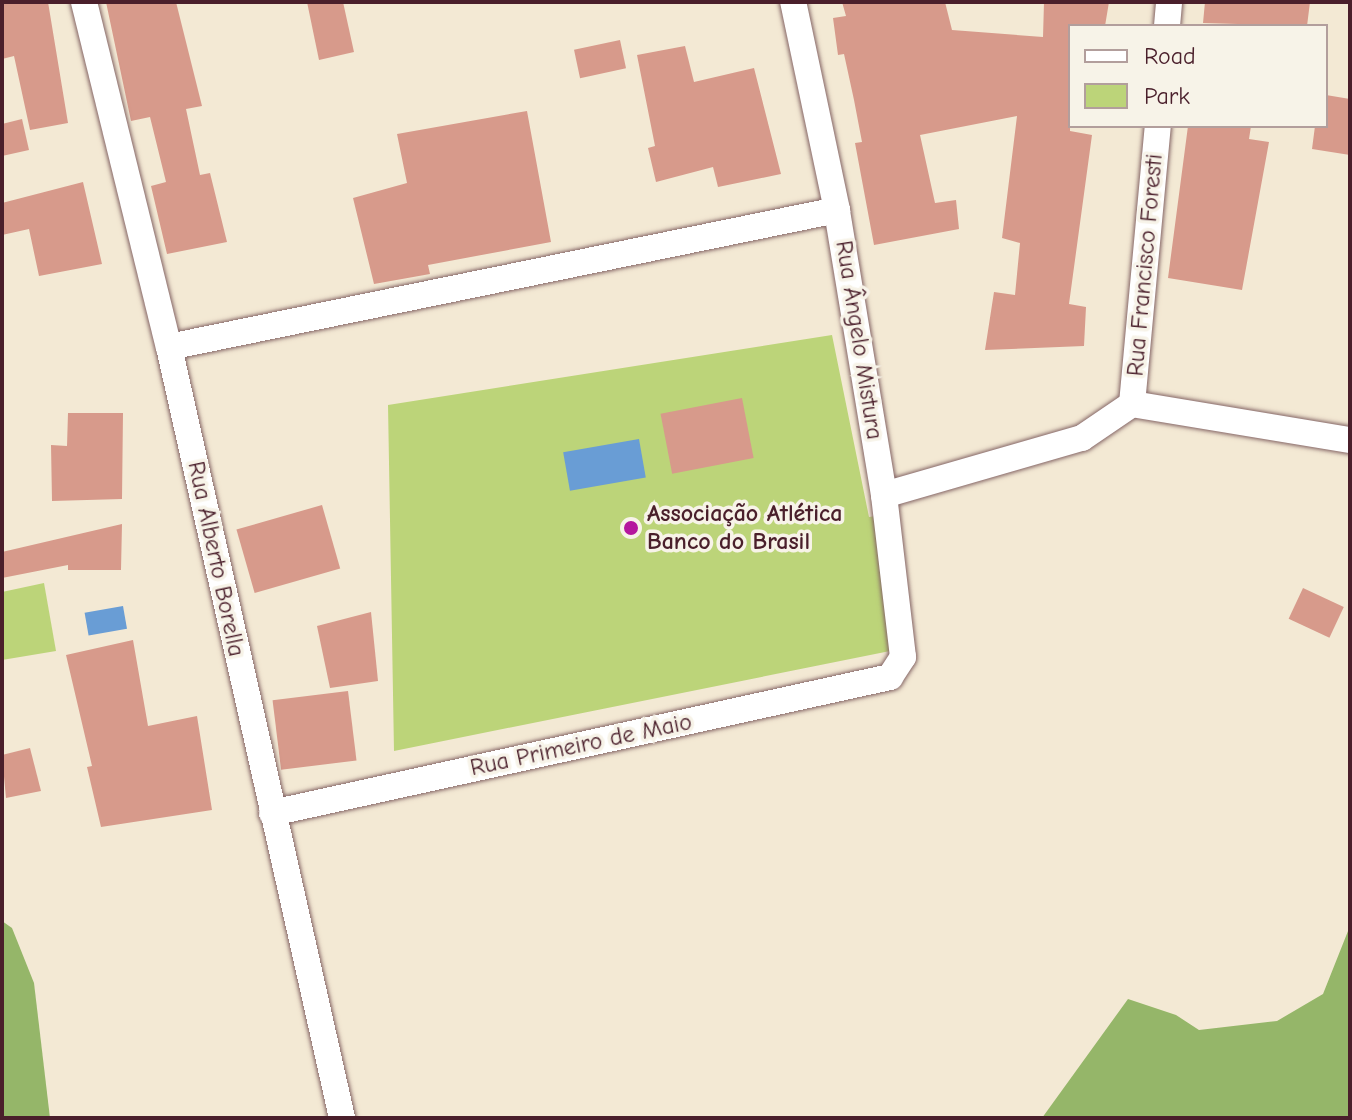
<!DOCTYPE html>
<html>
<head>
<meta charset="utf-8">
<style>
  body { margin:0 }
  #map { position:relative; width:1352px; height:1120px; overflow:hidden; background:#f3e9d4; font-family:"Comic Neue",sans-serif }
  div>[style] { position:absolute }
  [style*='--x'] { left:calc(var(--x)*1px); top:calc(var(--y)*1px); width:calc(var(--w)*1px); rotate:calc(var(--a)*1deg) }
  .green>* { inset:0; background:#bcd479 }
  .forest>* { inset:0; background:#95b669 }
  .water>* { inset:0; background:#699dd5; transform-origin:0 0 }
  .building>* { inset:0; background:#d79a8b; transform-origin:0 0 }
  .roads { filter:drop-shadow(0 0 2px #856666) drop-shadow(0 0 2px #856666) }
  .street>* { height:26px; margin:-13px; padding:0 13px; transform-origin:13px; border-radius:13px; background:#fff }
  .dots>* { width:22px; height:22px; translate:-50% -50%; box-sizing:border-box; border:4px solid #f7f3e8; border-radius:50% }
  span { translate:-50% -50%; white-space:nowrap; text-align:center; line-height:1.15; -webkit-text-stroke:7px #f7f3e8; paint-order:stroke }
  .street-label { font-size:24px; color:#4a1f2b }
  .poi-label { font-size:24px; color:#4a1f2b; font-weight:700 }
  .left { translate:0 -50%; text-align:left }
  .frame { position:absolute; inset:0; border:4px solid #4a1f2b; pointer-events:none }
  .legend { position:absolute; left:1068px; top:24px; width:260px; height:104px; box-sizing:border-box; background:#f7f3e8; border:2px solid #b29e9c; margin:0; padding:10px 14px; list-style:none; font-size:24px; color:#4a1f2b }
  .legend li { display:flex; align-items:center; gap:16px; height:40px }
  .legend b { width:40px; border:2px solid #b29e9c }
</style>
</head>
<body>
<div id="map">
  <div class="green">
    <div style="clip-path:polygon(832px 335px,869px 517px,876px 516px,895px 650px,394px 751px,388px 405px)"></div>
    <div style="clip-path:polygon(44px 583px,56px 651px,2px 660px,2px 592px)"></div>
  </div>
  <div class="forest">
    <div style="clip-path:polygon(2px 921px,12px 928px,34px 983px,50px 1118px,2px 1118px)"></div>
    <div style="clip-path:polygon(1350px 926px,1350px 1118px,1042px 1118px,1128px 999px,1176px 1015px,1199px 1030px,1277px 1021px,1323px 994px)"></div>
  </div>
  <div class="water">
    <div style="left:639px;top:439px;width:39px;height:77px;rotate:80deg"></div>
    <div style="left:123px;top:606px;width:23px;height:39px;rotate:80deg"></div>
  </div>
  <div class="building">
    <div style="clip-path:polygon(2px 2px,48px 2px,68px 123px,30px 130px,14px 56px,2px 59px)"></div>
    <div style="clip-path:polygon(106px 2px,176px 2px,202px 106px,186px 109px,200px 175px,210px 173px,227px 242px,167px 254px,151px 186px,166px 182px,150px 117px,131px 121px)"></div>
    <div style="clip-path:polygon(307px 2px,343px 2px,354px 52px,319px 60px)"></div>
    <div style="clip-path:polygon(842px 2px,945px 2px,952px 30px,1043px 37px,1044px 2px,1109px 2px,1105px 26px,1070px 26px,1070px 131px,1092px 135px,1069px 304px,1086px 307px,1084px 346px,985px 350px,994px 292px,1015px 295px,1020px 243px,1002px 238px,1017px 116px,920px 135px,935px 203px,956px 200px,959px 229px,874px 245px,855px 143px,862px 142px,854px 100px,844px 54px,838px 55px,833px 18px,846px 16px)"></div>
    <div style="clip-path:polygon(1205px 2px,1310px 2px,1307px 26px,1203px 23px)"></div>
    <div style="left:620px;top:40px;width:29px;height:47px;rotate:78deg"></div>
    <div style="clip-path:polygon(685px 46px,694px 82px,754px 68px,781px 174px,718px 187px,713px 167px,656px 182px,648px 148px,655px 146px,637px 55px)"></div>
    <div style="clip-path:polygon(1326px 95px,1350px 99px,1350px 155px,1312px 149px,1315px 126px,1326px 126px)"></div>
    <div style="clip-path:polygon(527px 111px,551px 242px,428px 265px,430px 274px,374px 284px,353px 198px,407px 183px,397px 134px)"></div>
    <div style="clip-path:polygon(22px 119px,29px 150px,2px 156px,2px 124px)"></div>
    <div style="clip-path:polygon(1188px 126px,1251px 126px,1249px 139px,1269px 142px,1242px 290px,1168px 278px)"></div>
    <div style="clip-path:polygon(83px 182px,102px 264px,39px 276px,29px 229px,2px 235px,2px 203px)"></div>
    <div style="left:742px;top:398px;width:61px;height:83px;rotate:79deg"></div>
    <div style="clip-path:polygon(68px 413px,123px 413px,122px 499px,52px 501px,51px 445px,67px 446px)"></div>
    <div style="left:322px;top:505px;width:66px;height:89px;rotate:74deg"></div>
    <div style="clip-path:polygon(122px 524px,121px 570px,68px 570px,68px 565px,2px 578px,2px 552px)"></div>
    <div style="left:1303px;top:588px;width:45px;height:34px;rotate:25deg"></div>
    <div style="clip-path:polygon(371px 612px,378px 681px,330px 688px,317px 626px)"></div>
    <div style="clip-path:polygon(133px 640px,148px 726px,197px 716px,212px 810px,101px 827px,87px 767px,92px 766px,66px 655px)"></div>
    <div style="left:348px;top:691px;width:70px;height:76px;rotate:83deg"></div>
    <div style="clip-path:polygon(30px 748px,41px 791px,6px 798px,2px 755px)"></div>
  </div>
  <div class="roads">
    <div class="street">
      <div style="--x:84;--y:2;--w:355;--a:76.2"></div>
      <div style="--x:169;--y:347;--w:790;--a:77.35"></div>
      <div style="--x:1167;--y:26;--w:24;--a:-85"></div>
      <div style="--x:169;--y:347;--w:682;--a:-11.59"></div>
      <div style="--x:1132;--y:404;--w:279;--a:-84.7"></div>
      <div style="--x:1132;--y:404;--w:221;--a:9.4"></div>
      <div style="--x:884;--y:495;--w:206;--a:-16.1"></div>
      <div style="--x:1082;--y:438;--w:60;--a:-34.2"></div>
      <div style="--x:272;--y:813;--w:633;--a:-12.41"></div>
      <div style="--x:890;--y:677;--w:24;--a:-57"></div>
      <div style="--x:903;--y:657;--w:163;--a:-96.7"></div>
      <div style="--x:884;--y:495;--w:289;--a:-99.4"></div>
      <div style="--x:837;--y:210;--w:213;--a:-101.9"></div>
    </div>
  </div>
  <div class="dots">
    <div style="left:631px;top:528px;background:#b5179e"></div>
  </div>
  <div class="street-label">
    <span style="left:1145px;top:265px;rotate:-85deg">Rua Francisco Foresti</span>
    <span style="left:859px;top:340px;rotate:81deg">Rua Ângelo Mistura</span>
    <span style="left:216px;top:559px;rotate:78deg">Rua Alberto Borella</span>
    <span style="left:581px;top:745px;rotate:-12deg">Rua Primeiro de Maio</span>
  </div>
  <div class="poi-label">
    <span class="left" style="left:647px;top:528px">Associação Atlética<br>Banco do Brasil</span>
  </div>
  <div class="frame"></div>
  <ul class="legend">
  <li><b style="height:10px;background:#fff"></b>Road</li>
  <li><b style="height:22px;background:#bcd479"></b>Park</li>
  </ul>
</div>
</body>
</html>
